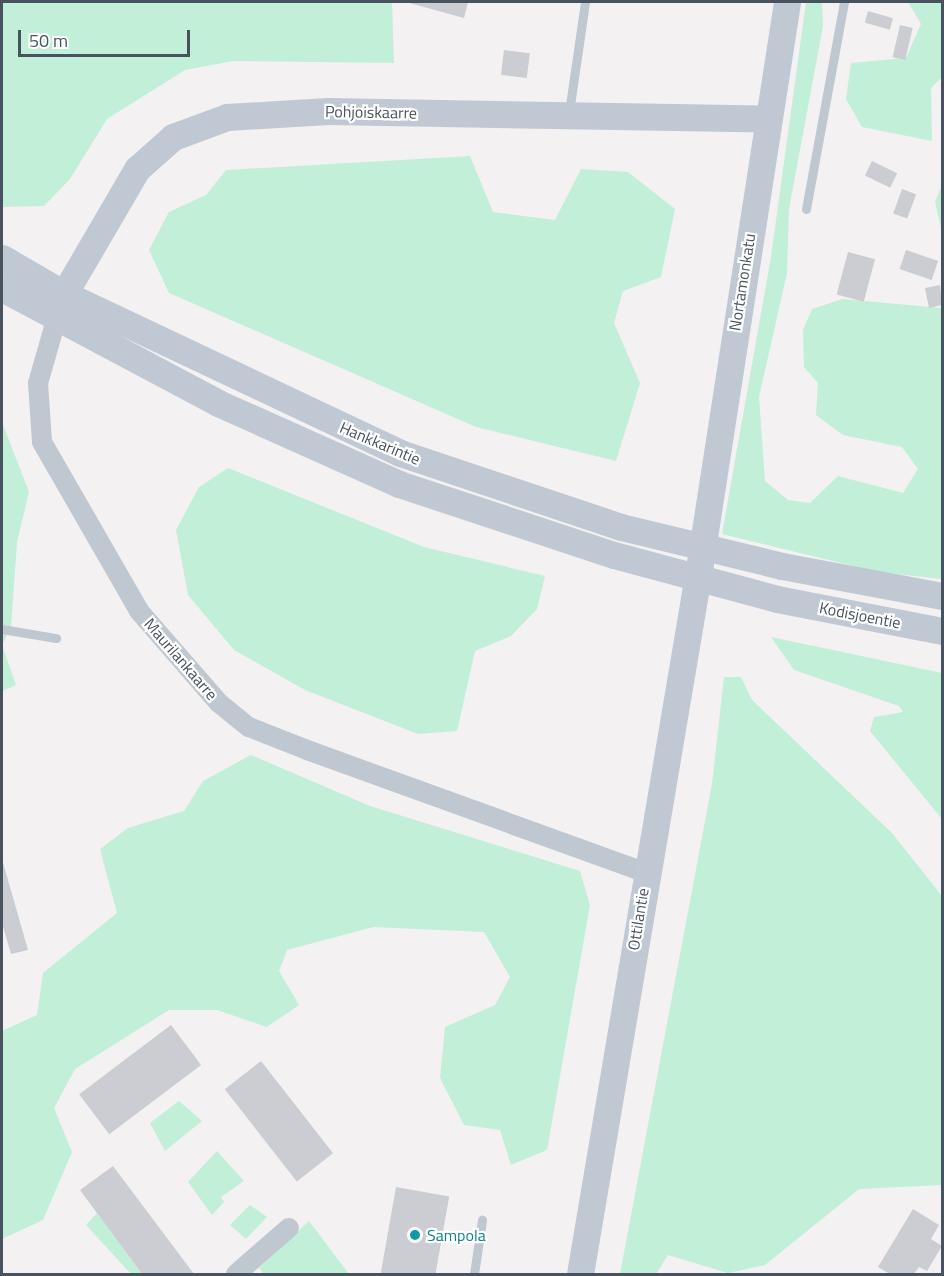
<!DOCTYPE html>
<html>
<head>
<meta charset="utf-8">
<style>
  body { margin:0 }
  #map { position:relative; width:944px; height:1276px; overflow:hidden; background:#f3f1f1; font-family:"Titillium Web",sans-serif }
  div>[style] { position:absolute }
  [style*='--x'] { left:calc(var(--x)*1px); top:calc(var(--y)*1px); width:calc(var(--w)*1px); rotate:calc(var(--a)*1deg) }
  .green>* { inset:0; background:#c2efd7 }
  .building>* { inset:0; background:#cbcdd3; transform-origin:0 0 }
  .service>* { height:9px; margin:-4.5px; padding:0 4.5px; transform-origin:4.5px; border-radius:4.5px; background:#bfc7d0 }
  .minor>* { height:20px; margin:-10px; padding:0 10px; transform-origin:10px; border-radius:10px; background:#bfc7d0 }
  .secondary>* { height:27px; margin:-13.5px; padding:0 13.5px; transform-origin:13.5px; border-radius:13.5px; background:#c0c8d4 }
  .secondary-bridge>* { height:27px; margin:-13.5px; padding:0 13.5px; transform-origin:13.5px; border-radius:13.5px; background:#c0c8d4 }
  .dots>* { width:16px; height:16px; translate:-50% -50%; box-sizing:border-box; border:3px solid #fff; border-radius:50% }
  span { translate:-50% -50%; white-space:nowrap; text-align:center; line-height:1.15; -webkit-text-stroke:4.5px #fff; paint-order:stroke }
  .street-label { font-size:16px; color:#49535f }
  .culture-label { font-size:16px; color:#0d838f }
  .left { translate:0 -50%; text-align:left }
  .frame { position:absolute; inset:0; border:3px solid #49535f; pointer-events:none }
  .scale { position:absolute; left:18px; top:30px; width:172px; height:27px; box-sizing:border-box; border:3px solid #49535f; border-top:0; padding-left:8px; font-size:18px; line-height:21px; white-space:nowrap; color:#49535f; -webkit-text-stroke:4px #fff; paint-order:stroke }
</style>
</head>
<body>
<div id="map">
  <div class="green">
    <div style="clip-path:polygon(2px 2px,392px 2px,394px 63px,233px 61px,185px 70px,107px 119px,70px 179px,44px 206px,2px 207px)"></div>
    <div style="clip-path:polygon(806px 2px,822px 2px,823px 26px,789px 209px,787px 273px,759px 397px,765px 481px,788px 500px,810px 503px,838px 476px,903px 493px,918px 469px,902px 447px,843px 435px,816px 415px,818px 383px,804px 367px,803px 330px,812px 309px,842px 299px,942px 308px,942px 579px,878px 572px,722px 534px,771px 257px)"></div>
    <div style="clip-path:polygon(908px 2px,942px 2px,942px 77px,931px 88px,932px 141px,862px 127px,846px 99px,851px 63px,906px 58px,921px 24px)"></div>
    <div style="clip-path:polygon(470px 156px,493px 212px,555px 220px,581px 169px,628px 172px,675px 209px,661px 277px,623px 291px,614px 323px,640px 383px,616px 461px,476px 427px,169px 293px,149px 250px,169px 212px,206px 195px,226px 170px)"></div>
    <div style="clip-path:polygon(942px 185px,942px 231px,935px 202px)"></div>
    <div style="clip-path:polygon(2px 422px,29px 492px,17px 542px,11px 628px,2px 645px,16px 685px,2px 691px)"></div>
    <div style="clip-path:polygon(228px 468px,424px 547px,545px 576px,537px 609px,511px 636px,475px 651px,457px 731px,418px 734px,305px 690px,234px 650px,188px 595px,176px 530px,199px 487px)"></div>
    <div style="clip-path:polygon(771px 637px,942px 673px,942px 819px,870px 731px,874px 717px,903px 712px,899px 706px,794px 670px)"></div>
    <div style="clip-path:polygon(724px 677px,741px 677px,752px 700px,892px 833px,942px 896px,942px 1185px,859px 1189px,765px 1265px,728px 1273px,668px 1255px,656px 1274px,620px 1274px,712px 784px)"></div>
    <div style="clip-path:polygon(251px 755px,370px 806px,580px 871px,590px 905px,547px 1150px,511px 1165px,500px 1130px,464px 1125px,440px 1078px,445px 1027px,495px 1005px,510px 977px,484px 932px,373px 927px,287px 950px,279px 971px,299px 1005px,267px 1027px,217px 1010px,169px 1010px,75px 1069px,54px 1108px,72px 1152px,43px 1220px,2px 1239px,2px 1031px,37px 1015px,43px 973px,117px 913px,100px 849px,128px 828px,184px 811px,203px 781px)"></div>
    <div style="clip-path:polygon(179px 1101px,202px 1121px,165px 1151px,150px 1123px)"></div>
    <div style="clip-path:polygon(217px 1151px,244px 1181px,221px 1197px,224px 1202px,212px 1215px,188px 1182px)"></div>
    <div style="clip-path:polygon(250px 1205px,267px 1217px,246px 1239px,230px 1225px)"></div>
    <div style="clip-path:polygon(97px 1213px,142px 1274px,131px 1274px,86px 1225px)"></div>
    <div style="clip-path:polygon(309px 1221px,349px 1274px,264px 1274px,259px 1268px)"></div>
  </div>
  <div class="building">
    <div style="clip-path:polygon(406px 2px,468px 2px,464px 18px)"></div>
    <div style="left:868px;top:11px;width:26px;height:12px;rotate:16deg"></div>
    <div style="left:900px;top:25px;width:13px;height:33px;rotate:13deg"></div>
    <div style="left:504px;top:50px;width:26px;height:25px;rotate:7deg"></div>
    <div style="left:872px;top:161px;width:28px;height:16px;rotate:26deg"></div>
    <div style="left:902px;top:189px;width:15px;height:26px;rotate:20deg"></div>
    <div style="left:906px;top:250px;width:34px;height:20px;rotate:19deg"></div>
    <div style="left:848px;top:252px;width:28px;height:44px;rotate:15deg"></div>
    <div style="clip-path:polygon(940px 285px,942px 305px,929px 308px,925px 288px)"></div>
    <div style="clip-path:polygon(2px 859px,28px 950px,11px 954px,2px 923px)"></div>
    <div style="left:171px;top:1025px;width:50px;height:115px;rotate:53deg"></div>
    <div style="left:261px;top:1061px;width:117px;height:46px;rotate:52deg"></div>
    <div style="clip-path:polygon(113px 1166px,194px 1274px,142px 1274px,80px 1190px)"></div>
    <div style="left:396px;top:1187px;width:54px;height:88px;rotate:10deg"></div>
    <div style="clip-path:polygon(913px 1209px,939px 1225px,931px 1239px,942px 1246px,927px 1271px,919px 1267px,914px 1274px,890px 1274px,878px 1267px)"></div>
  </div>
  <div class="service">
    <div style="--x:569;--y:112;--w:111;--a:-81.7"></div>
    <div style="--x:806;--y:209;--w:210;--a:-79.6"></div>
    <div style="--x:2;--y:629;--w:55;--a:9.5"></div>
    <div style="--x:474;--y:1274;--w:55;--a:-81.6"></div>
  </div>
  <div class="minor">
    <div style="--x:60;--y:306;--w:80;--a:105.9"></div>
    <div style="--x:38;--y:383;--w:59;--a:86.1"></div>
    <div style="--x:42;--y:442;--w:195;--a:60.1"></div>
    <div style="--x:139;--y:611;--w:122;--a:49"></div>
    <div style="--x:219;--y:703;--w:38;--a:39"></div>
    <div style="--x:249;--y:727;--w:62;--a:21.6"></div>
    <div style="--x:307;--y:750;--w:361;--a:19.9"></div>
    <div style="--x:236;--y:1274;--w:70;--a:-41"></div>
  </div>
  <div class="secondary">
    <div style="--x:2;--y:258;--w:72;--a:30.1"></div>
    <div style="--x:64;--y:294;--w:372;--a:25.3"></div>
    <div style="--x:400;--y:453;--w:233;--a:18.5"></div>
    <div style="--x:2;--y:288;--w:245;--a:28"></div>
    <div style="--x:218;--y:403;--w:198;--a:24.1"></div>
    <div style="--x:399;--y:484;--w:226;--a:18.3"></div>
    <div style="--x:64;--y:294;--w:145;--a:-59.7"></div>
    <div style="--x:137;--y:169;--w:48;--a:-41.6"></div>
    <div style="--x:173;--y:137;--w:58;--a:-20.3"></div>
    <div style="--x:227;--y:117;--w:101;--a:-3.4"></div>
    <div style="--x:328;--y:111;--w:438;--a:1"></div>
    <div style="--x:782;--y:566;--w:163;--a:10.6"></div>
    <div style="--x:777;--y:599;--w:168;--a:11"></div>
    <div style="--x:580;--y:1274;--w:721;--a:-80.42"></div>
    <div style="--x:700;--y:563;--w:568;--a:-81.18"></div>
  </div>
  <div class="secondary-bridge">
    <div style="--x:621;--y:527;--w:166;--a:13.6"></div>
    <div style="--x:614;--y:555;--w:169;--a:15.1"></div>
  </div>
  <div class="dots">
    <div style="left:415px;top:1235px;background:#0f9aa8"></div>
  </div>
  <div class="street-label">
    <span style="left:371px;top:112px;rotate:1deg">Pohjoiskaarre</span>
    <span style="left:742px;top:282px;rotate:-81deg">Nortamonkatu</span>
    <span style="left:380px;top:443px;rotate:23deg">Hankkarintie</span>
    <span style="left:860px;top:615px;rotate:11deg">Kodisjoentie</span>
    <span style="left:181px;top:659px;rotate:49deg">Maurilankaarre</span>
    <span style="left:638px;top:919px;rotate:-81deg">Ottilantie</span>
  </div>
  <div class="culture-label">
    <span class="left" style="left:427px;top:1235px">Sampola</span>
  </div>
  <div class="frame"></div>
  <div class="scale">50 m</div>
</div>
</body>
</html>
